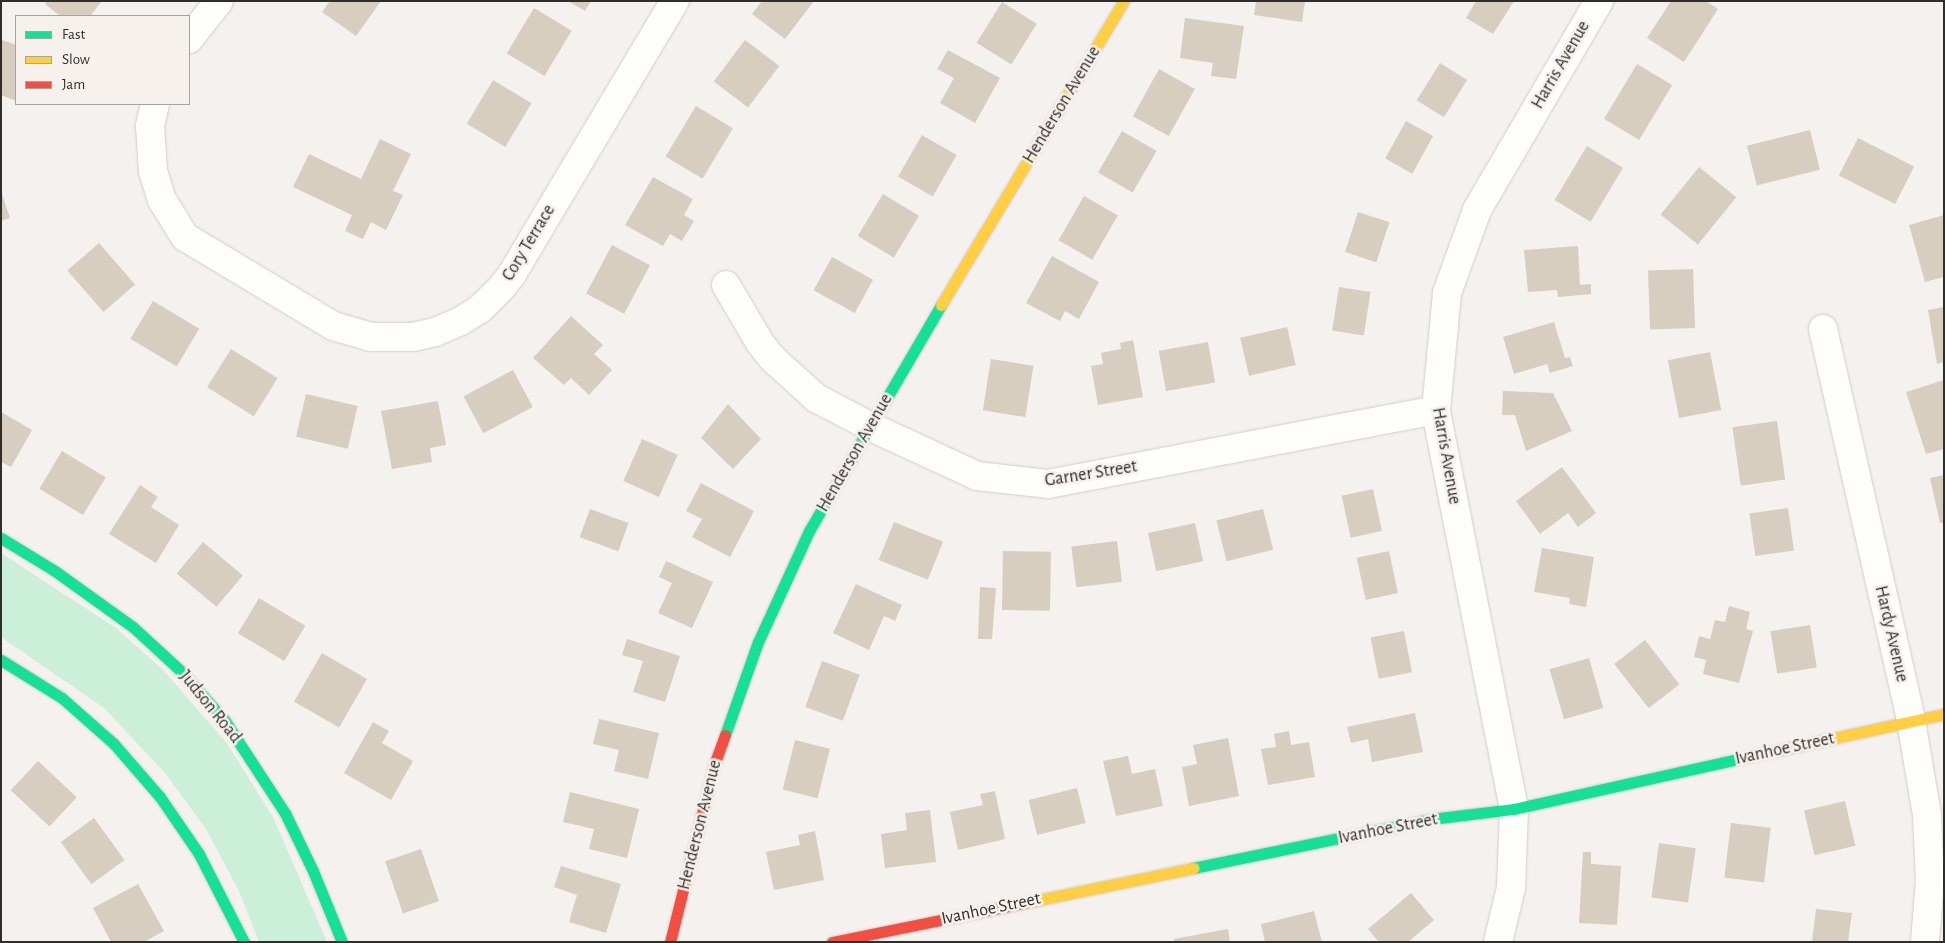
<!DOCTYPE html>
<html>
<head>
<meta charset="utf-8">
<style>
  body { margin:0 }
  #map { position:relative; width:1945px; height:943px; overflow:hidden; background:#f4f1ee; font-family:"Alegreya Sans",sans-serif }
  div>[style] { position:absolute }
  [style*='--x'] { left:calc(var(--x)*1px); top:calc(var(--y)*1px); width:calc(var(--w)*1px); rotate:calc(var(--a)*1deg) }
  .green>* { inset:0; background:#ccefda }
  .building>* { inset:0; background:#d8cec0; transform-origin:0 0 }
  .roads { filter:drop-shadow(0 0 1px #d0cecb) drop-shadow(0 0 1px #d0cecb) }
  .street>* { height:28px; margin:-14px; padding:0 14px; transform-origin:14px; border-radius:14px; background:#fdfdfc }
  .fast>* { height:11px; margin:-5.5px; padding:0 5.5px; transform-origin:5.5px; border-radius:5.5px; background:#16e098 }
  .slow>* { height:11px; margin:-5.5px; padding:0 5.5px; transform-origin:5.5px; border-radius:5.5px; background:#ffcf43 }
  .jam>* { height:11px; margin:-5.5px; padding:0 5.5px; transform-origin:5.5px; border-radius:5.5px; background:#f24e42 }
  span { translate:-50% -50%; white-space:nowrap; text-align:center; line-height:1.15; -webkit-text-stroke:5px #f6f1ec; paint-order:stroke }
  .street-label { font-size:18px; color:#302e2c }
  .frame { position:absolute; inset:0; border:2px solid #302e2c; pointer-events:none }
  .legend { position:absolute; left:15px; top:15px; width:175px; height:90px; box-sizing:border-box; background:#f6f1ec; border:1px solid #a7a39f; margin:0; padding:6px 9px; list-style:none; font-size:15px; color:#302e2c }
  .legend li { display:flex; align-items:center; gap:10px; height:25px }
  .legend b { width:25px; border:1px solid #a7a39f }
</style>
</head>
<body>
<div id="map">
  <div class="green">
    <div style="clip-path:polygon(1px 553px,116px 628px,163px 670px,226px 742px,273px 817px,327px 942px,259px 942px,239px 891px,206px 829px,165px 773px,104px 708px,1px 637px)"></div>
  </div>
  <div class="building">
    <div style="clip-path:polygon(47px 1px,102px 1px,90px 16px,60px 16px,45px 4px)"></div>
    <div style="clip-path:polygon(330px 1px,381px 1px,356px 36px,322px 12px)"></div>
    <div style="clip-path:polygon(568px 1px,591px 1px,585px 11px)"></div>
    <div style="clip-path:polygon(762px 1px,814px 1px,785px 39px,752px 14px)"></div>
    <div style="clip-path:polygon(1256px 1px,1305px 1px,1302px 22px,1254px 15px)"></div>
    <div style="clip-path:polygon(1476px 1px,1514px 1px,1493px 34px,1466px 18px)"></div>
    <div style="clip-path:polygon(1671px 1px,1706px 1px,1718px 9px,1684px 62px,1647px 38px)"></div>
    <div style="left:1002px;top:2px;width:41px;height:48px;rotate:32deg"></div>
    <div style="left:534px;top:8px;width:44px;height:53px;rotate:31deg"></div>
    <div style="clip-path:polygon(1185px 18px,1244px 26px,1236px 79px,1211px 76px,1213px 63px,1180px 58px)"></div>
    <div style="clip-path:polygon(2px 40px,16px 45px,16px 101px,1px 95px)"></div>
    <div style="left:745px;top:40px;width:43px;height:52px;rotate:37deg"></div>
    <div style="clip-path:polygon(948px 50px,1000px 78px,975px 123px,940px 103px,954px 78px,937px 69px)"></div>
    <div style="left:1440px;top:63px;width:32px;height:44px;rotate:32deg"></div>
    <div style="left:1637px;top:64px;width:41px;height:64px;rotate:31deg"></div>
    <div style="left:1159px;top:69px;width:41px;height:54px;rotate:29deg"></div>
    <div style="left:493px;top:80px;width:45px;height:51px;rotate:31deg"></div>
    <div style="left:696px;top:106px;width:43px;height:59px;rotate:31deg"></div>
    <div style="left:1406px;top:121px;width:31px;height:43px;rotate:29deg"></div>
    <div style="left:1810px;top:130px;width:41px;height:65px;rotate:76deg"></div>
    <div style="left:1122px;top:131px;width:40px;height:48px;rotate:30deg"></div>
    <div style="left:922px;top:135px;width:40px;height:48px;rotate:30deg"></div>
    <div style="left:1858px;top:138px;width:63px;height:42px;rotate:27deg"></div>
    <div style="clip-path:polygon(380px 139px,411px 154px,393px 191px,403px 195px,386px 230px,371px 222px,363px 239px,345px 231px,352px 215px,293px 187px,309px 154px,361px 179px)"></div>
    <div style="left:1587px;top:146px;width:42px;height:63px;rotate:31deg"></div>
    <div style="left:1699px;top:167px;width:48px;height:61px;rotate:39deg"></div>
    <div style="clip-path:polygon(653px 177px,693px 199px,684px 215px,694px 221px,682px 241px,670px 234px,663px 246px,625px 225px)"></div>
    <div style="clip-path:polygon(1px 191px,10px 218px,1px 221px)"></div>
    <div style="left:883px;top:194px;width:42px;height:49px;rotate:31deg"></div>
    <div style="left:1084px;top:196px;width:39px;height:51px;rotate:30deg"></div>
    <div style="left:1358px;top:212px;width:33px;height:42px;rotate:18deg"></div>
    <div style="clip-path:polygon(1944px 215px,1944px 277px,1925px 282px,1909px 225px)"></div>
    <div style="left:99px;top:243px;width:55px;height:42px;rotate:49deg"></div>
    <div style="left:612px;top:245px;width:43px;height:55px;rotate:28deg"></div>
    <div style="clip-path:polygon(1578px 246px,1580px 285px,1591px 284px,1591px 294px,1558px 297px,1557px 290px,1528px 292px,1524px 250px)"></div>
    <div style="clip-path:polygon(1052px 256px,1099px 282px,1079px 319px,1065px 311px,1060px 321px,1026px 303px)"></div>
    <div style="left:832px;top:257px;width:47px;height:38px;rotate:29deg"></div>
    <div style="left:1693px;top:269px;width:59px;height:45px;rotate:88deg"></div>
    <div style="left:1339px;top:287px;width:32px;height:44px;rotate:9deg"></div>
    <div style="left:153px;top:301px;width:54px;height:44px;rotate:31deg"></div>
    <div style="clip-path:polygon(1944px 307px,1944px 362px,1937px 364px,1928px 310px)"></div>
    <div style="clip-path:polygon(571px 316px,603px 345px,594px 354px,612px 370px,589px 395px,571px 378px,564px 385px,533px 358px)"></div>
    <div style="clip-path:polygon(1554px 322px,1565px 358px,1570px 357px,1573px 366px,1550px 373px,1547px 364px,1514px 374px,1503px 337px)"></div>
    <div style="left:1287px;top:327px;width:39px;height:48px;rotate:77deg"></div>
    <div style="clip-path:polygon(1133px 340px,1143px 397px,1098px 405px,1091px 366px,1103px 364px,1101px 353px,1121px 349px,1120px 343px)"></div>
    <div style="left:1208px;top:342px;width:41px;height:50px;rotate:80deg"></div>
    <div style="left:231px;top:349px;width:55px;height:45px;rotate:32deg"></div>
    <div style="left:1710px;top:352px;width:59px;height:43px;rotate:79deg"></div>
    <div style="left:991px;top:359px;width:43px;height:52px;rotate:9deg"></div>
    <div style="left:513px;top:370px;width:42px;height:56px;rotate:62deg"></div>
    <div style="clip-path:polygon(1944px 380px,1944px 449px,1926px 454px,1906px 392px)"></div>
    <div style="clip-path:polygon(1503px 391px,1553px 393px,1572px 431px,1526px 451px,1515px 415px,1502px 415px)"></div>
    <div style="left:306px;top:394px;width:53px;height:44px;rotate:13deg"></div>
    <div style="clip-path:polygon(438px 401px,446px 445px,430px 448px,432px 462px,392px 469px,381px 411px)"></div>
    <div style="clip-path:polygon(728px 404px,761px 439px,733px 469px,701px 438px)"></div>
    <div style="clip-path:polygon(1px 412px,32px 430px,11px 467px,1px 462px)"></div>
    <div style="left:1777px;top:421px;width:59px;height:45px;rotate:82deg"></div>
    <div style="left:642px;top:439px;width:39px;height:46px;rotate:24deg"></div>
    <div style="left:62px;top:451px;width:51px;height:44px;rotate:31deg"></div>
    <div style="clip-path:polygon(1562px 467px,1596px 513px,1578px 527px,1568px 513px,1540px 534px,1516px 501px)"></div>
    <div style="clip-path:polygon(1944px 475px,1944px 523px,1940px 523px,1930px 478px)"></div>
    <div style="clip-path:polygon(701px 483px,754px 511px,730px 557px,692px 537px,702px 519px,686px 511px)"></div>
    <div style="clip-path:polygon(140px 485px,158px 497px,151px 507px,179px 525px,156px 563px,109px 534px)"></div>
    <div style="left:1373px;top:489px;width:43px;height:32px;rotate:78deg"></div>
    <div style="left:1788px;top:508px;width:43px;height:39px;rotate:82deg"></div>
    <div style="left:590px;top:509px;width:41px;height:30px;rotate:20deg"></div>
    <div style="left:1263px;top:509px;width:42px;height:48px;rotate:76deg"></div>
    <div style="left:894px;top:522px;width:53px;height:41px;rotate:22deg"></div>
    <div style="left:1195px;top:523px;width:39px;height:48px;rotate:78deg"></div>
    <div style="left:1117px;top:541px;width:41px;height:46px;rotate:83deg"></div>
    <div style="left:203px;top:542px;width:52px;height:41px;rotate:40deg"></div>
    <div style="clip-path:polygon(1542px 548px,1594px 557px,1586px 607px,1569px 604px,1570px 598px,1534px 592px)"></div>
    <div style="left:1003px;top:551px;width:48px;height:59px;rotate:1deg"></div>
    <div style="left:1389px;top:551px;width:43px;height:33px;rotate:78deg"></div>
    <div style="clip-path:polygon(666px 561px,713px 582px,692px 628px,658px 613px,672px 583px,659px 577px)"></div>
    <div style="clip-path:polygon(856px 584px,902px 605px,895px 621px,884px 616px,869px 650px,833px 633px)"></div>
    <div style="clip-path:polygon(980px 587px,996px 588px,992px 639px,978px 639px)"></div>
    <div style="left:259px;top:598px;width:54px;height:41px;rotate:31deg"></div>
    <div style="clip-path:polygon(1729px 606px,1750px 612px,1746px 629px,1753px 631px,1739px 683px,1703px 674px,1706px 660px,1694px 657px,1699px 636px,1710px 639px,1715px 620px,1725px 622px)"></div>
    <div style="left:1810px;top:625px;width:43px;height:40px;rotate:81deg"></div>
    <div style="left:1404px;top:631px;width:42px;height:34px;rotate:79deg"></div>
    <div style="clip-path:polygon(627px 639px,680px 656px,665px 702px,633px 692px,643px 661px,622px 655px)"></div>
    <div style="left:1645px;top:640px;width:56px;height:39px;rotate:52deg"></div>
    <div style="left:322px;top:653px;width:52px;height:56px;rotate:30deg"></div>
    <div style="left:1589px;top:658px;width:52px;height:41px;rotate:74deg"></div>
    <div style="left:822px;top:661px;width:40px;height:49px;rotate:20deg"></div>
    <div style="clip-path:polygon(1415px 713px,1423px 752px,1372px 762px,1368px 739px,1351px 743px,1347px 727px)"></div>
    <div style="clip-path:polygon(599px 719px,659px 733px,648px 779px,614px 771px,619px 750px,593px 744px)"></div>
    <div style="clip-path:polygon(373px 722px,389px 731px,382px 743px,413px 761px,391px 800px,344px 773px)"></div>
    <div style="clip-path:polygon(1289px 731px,1291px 745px,1309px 742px,1315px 777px,1268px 785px,1261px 749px,1276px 747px,1274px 734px)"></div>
    <div style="clip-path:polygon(1228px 738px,1239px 796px,1189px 806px,1182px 767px,1197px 764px,1193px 745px)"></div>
    <div style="left:795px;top:740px;width:36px;height:51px;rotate:14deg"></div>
    <div style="clip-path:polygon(1128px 756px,1132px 774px,1155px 769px,1163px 806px,1116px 816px,1103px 761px)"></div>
    <div style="left:38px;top:761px;width:53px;height:40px;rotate:43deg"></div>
    <div style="left:1077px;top:788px;width:36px;height:50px;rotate:76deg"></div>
    <div style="clip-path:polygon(995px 791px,1005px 839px,958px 850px,950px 812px,983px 805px,980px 794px)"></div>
    <div style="clip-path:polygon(570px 792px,639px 809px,627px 858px,589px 849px,594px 829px,563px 822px)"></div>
    <div style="left:1845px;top:801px;width:46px;height:42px;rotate:77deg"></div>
    <div style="clip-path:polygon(930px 810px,936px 862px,885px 868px,881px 834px,907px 830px,905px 813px)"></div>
    <div style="left:94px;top:818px;width:52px;height:41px;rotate:54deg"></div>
    <div style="left:1731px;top:823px;width:40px;height:55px;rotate:7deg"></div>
    <div style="clip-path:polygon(815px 831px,824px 880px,774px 890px,766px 852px,800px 845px,798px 835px)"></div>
    <div style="left:1659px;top:843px;width:37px;height:55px;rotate:8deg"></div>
    <div style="left:421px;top:849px;width:55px;height:38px;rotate:71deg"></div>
    <div style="clip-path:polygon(1583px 852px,1591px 852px,1591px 864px,1621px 866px,1617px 925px,1579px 923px)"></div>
    <div style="clip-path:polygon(561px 866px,621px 884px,606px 933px,569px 922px,577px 895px,554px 887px)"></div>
    <div style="clip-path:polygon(138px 884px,164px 931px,144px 942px,111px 942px,93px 908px)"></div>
    <div style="clip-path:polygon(1411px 893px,1434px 920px,1408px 942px,1379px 942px,1368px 929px)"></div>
    <div style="clip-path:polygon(1816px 909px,1852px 913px,1848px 942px,1812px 942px)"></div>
    <div style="clip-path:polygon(1314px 911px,1322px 942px,1265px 942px,1261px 924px)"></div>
    <div style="clip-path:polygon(1228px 929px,1230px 942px,1175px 942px,1174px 939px)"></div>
  </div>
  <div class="roads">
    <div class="street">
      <div style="--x:189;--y:39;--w:48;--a:-51.7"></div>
      <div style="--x:155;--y:104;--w:23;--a:103"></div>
      <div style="--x:150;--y:126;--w:45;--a:86.2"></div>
      <div style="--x:153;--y:171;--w:30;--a:73"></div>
      <div style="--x:162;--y:200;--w:44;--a:58.1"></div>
      <div style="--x:185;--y:237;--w:173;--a:31"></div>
      <div style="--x:333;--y:326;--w:40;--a:16"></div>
      <div style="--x:371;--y:337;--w:42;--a:0"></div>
      <div style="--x:413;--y:337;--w:23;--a:-13"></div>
      <div style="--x:435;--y:332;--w:26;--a:-23"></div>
      <div style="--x:459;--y:322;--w:25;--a:-32"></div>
      <div style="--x:480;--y:309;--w:31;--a:-45"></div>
      <div style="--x:502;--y:287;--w:16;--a:-52"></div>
      <div style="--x:512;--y:274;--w:318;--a:-59.2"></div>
      <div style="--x:726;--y:285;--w:67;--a:59.6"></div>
      <div style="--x:760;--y:343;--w:21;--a:51"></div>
      <div style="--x:773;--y:359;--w:58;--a:42.2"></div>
      <div style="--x:816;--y:398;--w:60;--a:27.8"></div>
      <div style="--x:869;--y:426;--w:119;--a:24.8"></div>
      <div style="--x:977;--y:476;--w:71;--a:6.4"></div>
      <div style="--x:1048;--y:484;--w:395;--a:-10.8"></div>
      <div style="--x:1823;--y:329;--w:402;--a:77.3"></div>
      <div style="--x:1911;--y:721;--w:95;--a:80.3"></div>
      <div style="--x:1927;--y:815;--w:65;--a:87.4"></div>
      <div style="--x:1930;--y:880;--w:62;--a:94.6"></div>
      <div style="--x:1498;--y:942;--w:56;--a:-76.5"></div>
      <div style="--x:1511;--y:888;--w:79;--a:-87.8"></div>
      <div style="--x:1514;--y:809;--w:407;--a:-101.1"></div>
      <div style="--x:1436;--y:410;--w:118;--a:-84.6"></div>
      <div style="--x:1447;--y:293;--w:88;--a:-70.1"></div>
      <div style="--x:1477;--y:210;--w:242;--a:-59.7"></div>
    </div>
    <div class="fast">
      <div style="--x:1;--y:538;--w:63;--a:31.4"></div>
      <div style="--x:55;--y:571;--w:96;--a:35.7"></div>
      <div style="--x:133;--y:627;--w:67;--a:42.6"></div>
      <div style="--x:182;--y:672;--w:65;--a:48.7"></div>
      <div style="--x:225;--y:721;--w:110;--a:56.9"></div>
      <div style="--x:285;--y:813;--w:64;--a:64.2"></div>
      <div style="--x:313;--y:871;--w:77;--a:67.8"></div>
      <div style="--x:1;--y:660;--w:72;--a:31.9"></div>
      <div style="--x:62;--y:698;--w:69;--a:41.5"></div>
      <div style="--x:114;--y:744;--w:70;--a:49"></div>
      <div style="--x:160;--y:797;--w:69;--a:55.6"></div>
      <div style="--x:199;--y:854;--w:99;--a:62.9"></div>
      <div style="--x:725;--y:735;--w:99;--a:-70.5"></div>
      <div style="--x:758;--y:642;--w:122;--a:-65.3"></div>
      <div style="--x:809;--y:531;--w:262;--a:-59.7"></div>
      <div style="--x:1193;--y:868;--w:243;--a:-11.6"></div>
      <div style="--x:1431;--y:819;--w:84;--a:-6.9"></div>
      <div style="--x:1514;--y:809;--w:235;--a:-12.6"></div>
    </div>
    <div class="slow">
      <div style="--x:941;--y:305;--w:355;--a:-59"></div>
      <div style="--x:1743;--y:758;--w:206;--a:-12.3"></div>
      <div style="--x:1024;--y:903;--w:173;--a:-11.7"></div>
    </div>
    <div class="jam">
      <div style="--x:670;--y:942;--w:182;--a:-76"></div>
      <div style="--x:714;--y:765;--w:32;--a:-70"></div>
      <div style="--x:832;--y:942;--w:196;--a:-11.5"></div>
    </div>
  </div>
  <div class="street-label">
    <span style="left:1561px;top:65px;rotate:-60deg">Harris Avenue</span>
    <span style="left:1062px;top:105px;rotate:-59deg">Henderson Avenue</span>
    <span style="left:529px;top:243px;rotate:-59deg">Cory Terrace</span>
    <span style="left:855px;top:453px;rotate:-60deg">Henderson Avenue</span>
    <span style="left:1446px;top:456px;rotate:80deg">Harris Avenue</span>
    <span style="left:1091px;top:474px;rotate:-9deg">Garner Street</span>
    <span style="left:1891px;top:634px;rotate:77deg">Hardy Avenue</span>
    <span style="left:210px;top:707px;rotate:51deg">Judson Road</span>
    <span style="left:1785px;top:749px;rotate:-12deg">Ivanhoe Street</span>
    <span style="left:700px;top:825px;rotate:-76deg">Henderson Avenue</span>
    <span style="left:1388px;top:829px;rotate:-11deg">Ivanhoe Street</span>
    <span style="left:991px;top:909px;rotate:-12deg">Ivanhoe Street</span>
  </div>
  <div class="frame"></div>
  <ul class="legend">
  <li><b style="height:6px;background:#16e098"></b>Fast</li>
  <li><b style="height:6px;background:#ffcf43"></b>Slow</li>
  <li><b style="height:6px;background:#f24e42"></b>Jam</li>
  </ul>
</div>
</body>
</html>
